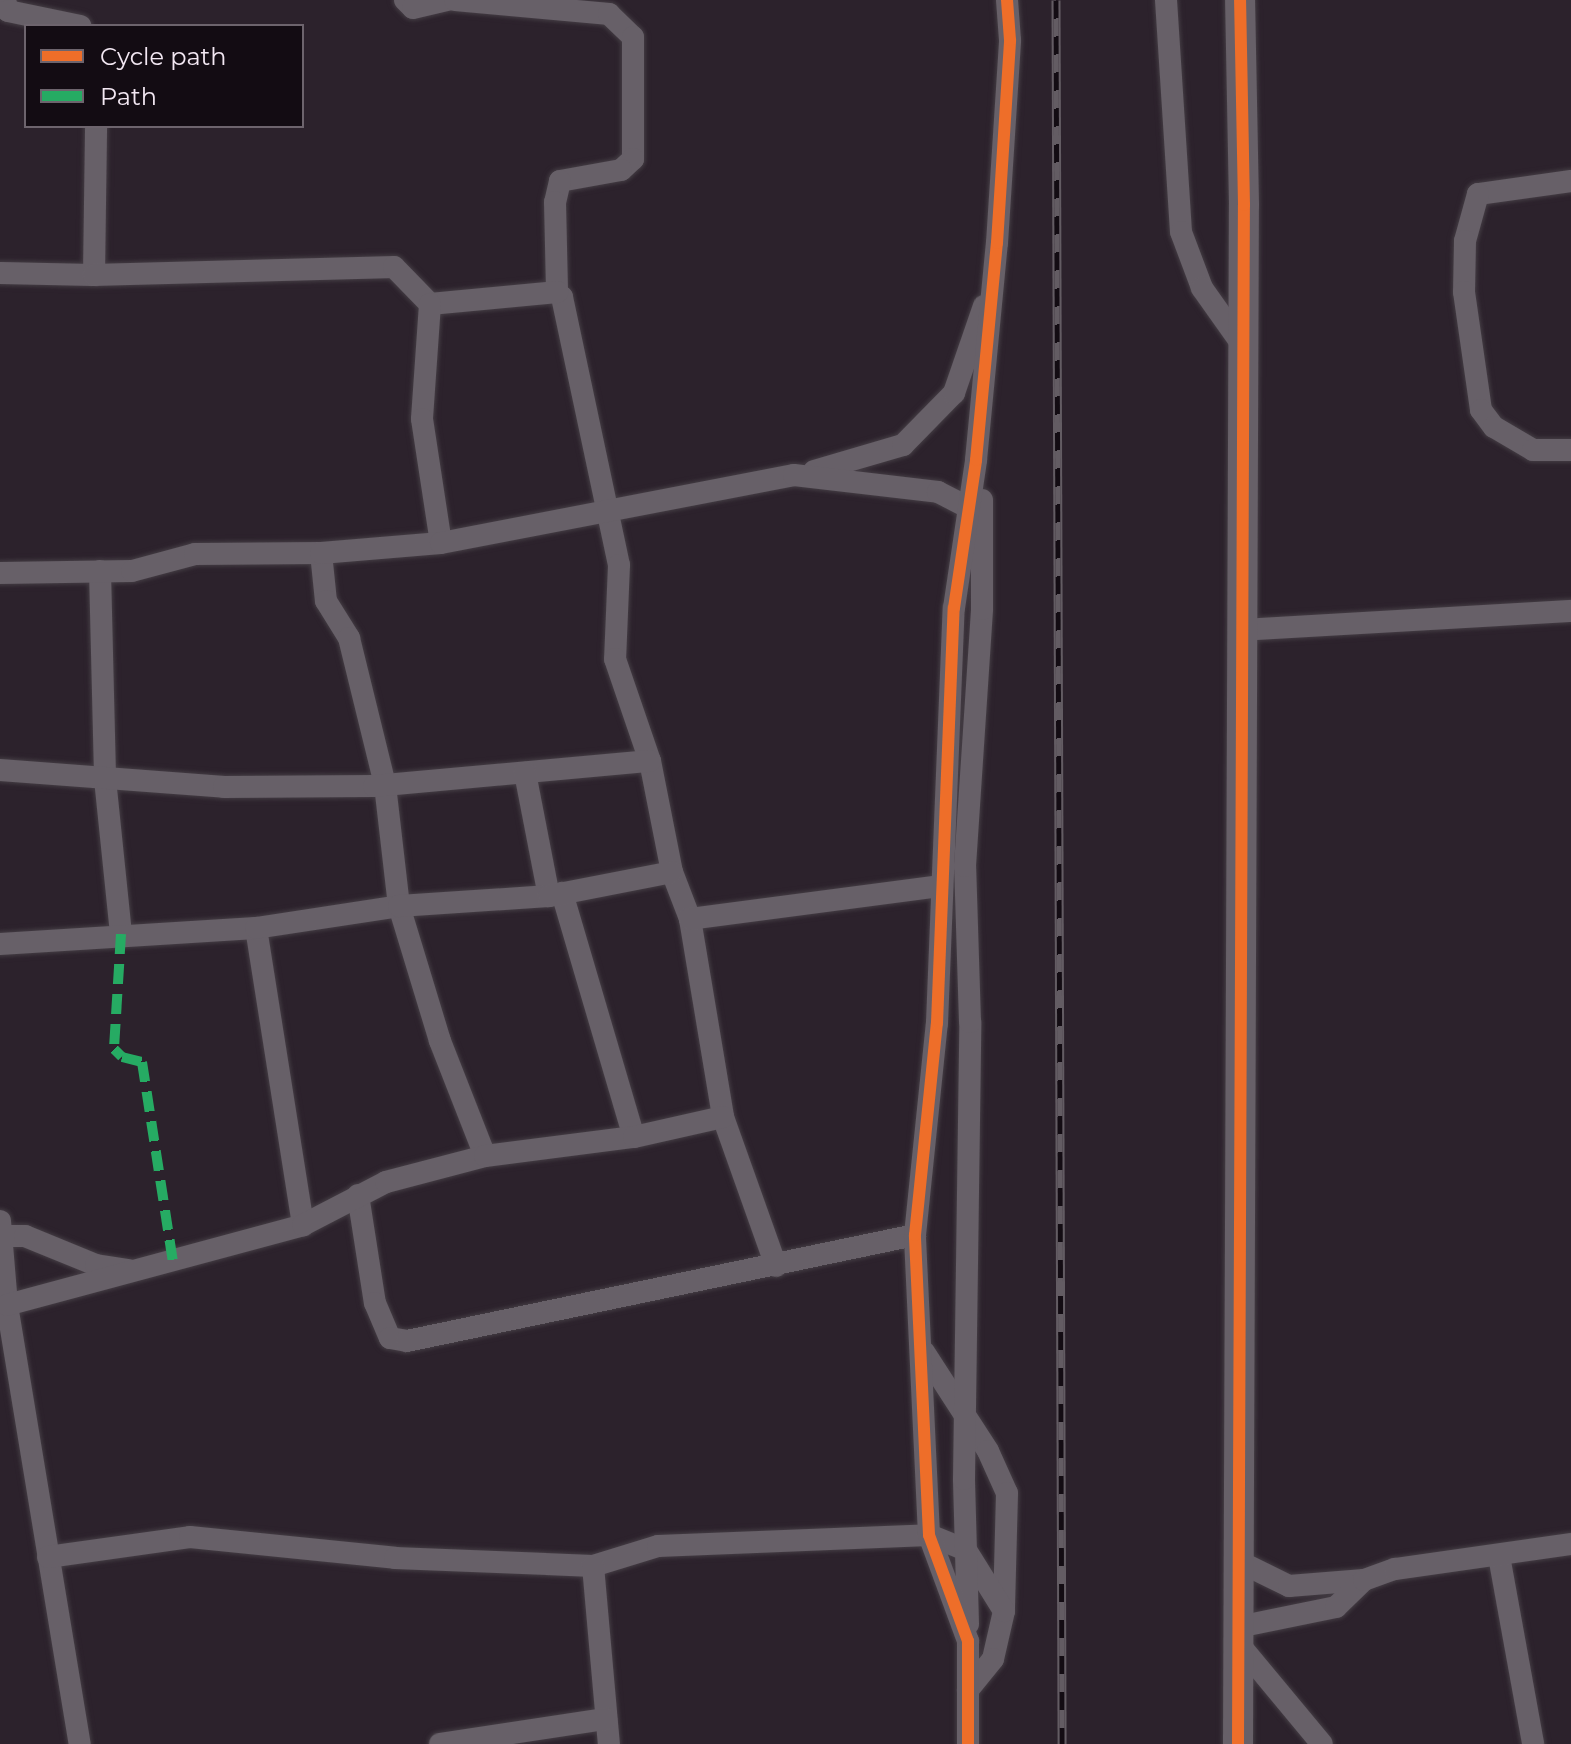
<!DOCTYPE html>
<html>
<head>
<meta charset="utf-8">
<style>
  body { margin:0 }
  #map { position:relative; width:1571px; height:1744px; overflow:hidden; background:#2c222c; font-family:Montserrat,sans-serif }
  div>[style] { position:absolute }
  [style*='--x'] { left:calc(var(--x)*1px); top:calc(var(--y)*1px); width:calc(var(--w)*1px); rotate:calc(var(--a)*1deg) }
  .roads { filter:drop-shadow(0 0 2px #443d44) drop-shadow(0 0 2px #443d44) }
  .street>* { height:22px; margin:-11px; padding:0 11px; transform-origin:11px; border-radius:11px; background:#676068 }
  .secondary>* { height:30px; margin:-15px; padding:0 15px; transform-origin:15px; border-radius:15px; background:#676068 }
  .rail>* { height:9px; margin-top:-4.5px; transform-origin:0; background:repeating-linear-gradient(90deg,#130c13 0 18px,#635c63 0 36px); box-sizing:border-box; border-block:2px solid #635c63 }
  .quiet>* { height:10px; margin-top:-5px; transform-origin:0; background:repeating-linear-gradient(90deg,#26ab63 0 20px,transparent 0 30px) }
  .cycleway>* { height:12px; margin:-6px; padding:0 6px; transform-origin:6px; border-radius:6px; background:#ee6e29 }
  span { translate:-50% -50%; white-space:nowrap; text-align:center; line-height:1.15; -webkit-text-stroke:7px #130c13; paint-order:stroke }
  .legend { position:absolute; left:24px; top:24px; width:280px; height:104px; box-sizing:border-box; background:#130c13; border:2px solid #6d646d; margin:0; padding:10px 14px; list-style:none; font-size:24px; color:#f3e8f3 }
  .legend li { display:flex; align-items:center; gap:16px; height:40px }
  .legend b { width:40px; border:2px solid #6d646d }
</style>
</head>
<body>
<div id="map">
  <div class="roads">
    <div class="street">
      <div style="--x:5;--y:0;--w:11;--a:75"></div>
      <div style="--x:8;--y:11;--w:74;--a:11.8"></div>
      <div style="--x:405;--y:0;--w:11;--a:45"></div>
      <div style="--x:413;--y:8;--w:36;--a:-13"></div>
      <div style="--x:455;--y:0;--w:155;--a:5.2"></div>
      <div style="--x:609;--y:14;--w:33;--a:44"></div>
      <div style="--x:633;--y:37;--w:122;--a:90"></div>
      <div style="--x:633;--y:159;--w:16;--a:137"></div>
      <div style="--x:621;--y:170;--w:62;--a:169.8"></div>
      <div style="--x:560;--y:181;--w:22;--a:103"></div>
      <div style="--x:555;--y:202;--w:90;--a:88.7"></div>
      <div style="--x:557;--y:292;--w:7;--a:45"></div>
      <div style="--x:562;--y:297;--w:274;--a:78"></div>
      <div style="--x:619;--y:565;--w:94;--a:92.4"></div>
      <div style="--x:615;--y:659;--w:108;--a:71.1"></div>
      <div style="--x:650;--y:761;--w:113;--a:78.8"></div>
      <div style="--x:672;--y:872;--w:50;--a:69"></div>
      <div style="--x:690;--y:919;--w:201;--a:80.5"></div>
      <div style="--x:723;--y:1117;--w:158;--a:70.4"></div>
      <div style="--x:1166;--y:0;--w:232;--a:86.3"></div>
      <div style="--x:1181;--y:232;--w:60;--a:69.4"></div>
      <div style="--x:1202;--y:288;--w:71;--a:54.7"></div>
      <div style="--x:1571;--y:181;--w:94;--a:172"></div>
      <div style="--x:1478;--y:194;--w:49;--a:105.5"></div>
      <div style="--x:1465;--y:241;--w:51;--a:91.1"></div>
      <div style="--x:1464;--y:292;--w:119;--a:81.8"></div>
      <div style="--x:1481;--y:410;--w:21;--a:53"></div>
      <div style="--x:1494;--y:427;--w:45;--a:30.5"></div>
      <div style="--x:1533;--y:450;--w:38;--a:0"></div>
      <div style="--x:0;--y:273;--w:94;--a:1.2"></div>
      <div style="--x:94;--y:275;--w:149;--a:-89.2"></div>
      <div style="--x:94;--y:275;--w:300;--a:-1.5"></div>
      <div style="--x:394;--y:267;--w:52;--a:45.8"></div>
      <div style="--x:430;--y:304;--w:128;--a:-5.4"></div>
      <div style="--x:430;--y:304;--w:115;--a:94"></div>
      <div style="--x:422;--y:419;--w:125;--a:81.3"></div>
      <div style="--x:814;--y:471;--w:93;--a:-16.3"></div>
      <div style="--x:903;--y:445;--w:73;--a:-45.6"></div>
      <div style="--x:954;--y:393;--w:92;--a:-71"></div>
      <div style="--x:321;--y:553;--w:48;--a:84.1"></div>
      <div style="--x:326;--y:601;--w:44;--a:58.1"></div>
      <div style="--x:349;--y:638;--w:151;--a:76.2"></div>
      <div style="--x:385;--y:785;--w:122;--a:83.4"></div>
      <div style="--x:399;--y:906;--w:141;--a:73.1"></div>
      <div style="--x:440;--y:1041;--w:123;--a:68.6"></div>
      <div style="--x:100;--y:571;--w:208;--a:88.6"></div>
      <div style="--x:105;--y:779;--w:156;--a:84.1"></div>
      <div style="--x:0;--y:573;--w:132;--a:-0.9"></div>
      <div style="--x:132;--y:571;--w:65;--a:-15.1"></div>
      <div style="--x:195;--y:554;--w:126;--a:-0.5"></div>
      <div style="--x:321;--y:553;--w:120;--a:-4.8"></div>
      <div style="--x:441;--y:543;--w:359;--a:-10.9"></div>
      <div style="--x:794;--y:475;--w:145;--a:6.7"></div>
      <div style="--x:938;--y:492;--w:36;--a:27"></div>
      <div style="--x:1241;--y:630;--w:331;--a:-3.3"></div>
      <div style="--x:0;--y:770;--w:225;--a:4.3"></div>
      <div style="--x:224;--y:787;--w:150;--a:-0.4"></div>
      <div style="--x:374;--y:786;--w:277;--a:-5.2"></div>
      <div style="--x:525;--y:773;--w:125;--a:79"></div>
      <div style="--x:562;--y:893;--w:254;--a:73.6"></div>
      <div style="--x:690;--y:919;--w:252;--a:-7.5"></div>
      <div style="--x:256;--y:928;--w:301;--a:81"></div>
      <div style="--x:0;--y:944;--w:256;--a:-3.6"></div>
      <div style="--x:256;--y:928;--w:145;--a:-8.7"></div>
      <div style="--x:399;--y:906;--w:150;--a:-3.8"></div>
      <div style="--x:549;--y:896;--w:125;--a:-11"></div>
      <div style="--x:358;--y:1195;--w:109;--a:81.1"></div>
      <div style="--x:375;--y:1303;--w:38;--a:67"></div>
      <div style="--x:390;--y:1338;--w:17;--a:10"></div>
      <div style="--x:407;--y:1341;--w:519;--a:-11.79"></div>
      <div style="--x:0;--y:1221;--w:84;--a:85.2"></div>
      <div style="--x:7;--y:1305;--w:445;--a:80.6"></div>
      <div style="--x:0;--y:1236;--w:25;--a:0"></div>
      <div style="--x:25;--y:1236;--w:77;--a:22.2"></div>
      <div style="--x:96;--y:1265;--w:33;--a:9"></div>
      <div style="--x:7;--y:1305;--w:307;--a:-15.1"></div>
      <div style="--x:303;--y:1225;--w:93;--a:-27.4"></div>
      <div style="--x:386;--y:1182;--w:102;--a:-14.7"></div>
      <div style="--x:485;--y:1156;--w:150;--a:-7.3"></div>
      <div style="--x:634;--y:1137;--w:91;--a:-12.7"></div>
      <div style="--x:924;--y:1352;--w:118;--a:57.1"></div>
      <div style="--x:988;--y:1451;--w:46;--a:65.7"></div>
      <div style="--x:1007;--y:1493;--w:118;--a:91.5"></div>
      <div style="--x:1004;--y:1611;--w:49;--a:102.9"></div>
      <div style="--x:993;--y:1659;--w:40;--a:129"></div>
      <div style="--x:1499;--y:1556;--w:191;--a:79.7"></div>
      <div style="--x:48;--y:1557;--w:143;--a:-8"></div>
      <div style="--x:190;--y:1537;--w:206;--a:5.8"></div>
      <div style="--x:395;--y:1558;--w:198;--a:2.3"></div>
      <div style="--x:593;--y:1566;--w:68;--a:-17.1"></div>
      <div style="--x:658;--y:1546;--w:271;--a:-2.3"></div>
      <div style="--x:929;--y:1535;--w:40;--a:22"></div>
      <div style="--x:966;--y:1550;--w:72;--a:58.1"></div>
      <div style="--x:1238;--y:1561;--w:57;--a:26.1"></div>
      <div style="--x:1289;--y:1586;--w:75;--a:-4.6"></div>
      <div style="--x:593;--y:1566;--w:179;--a:84.9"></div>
      <div style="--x:968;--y:1624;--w:145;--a:-91.6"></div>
      <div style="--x:964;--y:1479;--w:457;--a:-89.2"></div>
      <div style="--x:970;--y:1022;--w:156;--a:-91.8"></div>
      <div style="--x:965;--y:866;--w:258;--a:-86.2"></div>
      <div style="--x:982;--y:609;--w:109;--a:-90"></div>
      <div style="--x:1238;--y:1627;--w:100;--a:-11.5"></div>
      <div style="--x:1336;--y:1607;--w:39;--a:-44"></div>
      <div style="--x:1364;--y:1580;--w:33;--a:-20"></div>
      <div style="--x:1395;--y:1569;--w:178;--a:-8.1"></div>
      <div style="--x:1238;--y:1643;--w:131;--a:50.3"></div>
      <div style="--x:440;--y:1744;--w:168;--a:-8.6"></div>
      <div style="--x:968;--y:1744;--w:103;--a:-90"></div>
      <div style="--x:968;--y:1641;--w:113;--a:-110.2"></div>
      <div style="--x:929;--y:1535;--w:300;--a:-92.7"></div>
      <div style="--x:915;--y:1235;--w:213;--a:-84.1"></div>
      <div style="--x:937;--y:1023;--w:415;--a:-87.7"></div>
      <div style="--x:954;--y:608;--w:150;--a:-81.5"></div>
      <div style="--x:976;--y:460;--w:218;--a:-84.5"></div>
      <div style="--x:997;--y:243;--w:203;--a:-86.3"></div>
      <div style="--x:1010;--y:40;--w:40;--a:-94.3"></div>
    </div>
    <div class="secondary">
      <div style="--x:1238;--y:1744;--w:1539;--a:-89.78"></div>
      <div style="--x:1244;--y:205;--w:205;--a:-91.1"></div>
    </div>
  </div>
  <div class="rail">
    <div style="--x:1056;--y:0;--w:1744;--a:89.8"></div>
  </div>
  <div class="quiet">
    <div style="--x:121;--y:934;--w:115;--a:93.5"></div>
    <div style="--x:114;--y:1049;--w:11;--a:45"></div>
    <div style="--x:122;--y:1057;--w:21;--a:14"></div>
    <div style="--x:142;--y:1062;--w:202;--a:81.2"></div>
  </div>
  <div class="cycleway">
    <div style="--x:968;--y:1744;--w:103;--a:-90"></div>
    <div style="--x:968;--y:1641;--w:113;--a:-110.2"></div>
    <div style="--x:929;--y:1535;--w:300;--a:-92.7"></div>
    <div style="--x:915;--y:1235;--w:213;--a:-84.1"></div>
    <div style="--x:937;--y:1023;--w:415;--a:-87.7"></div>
    <div style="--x:954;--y:608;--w:150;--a:-81.5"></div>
    <div style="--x:976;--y:460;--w:218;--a:-84.5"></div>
    <div style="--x:997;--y:243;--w:203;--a:-86.3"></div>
    <div style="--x:1010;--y:40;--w:40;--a:-94.3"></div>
    <div style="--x:1238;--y:1744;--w:1539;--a:-89.78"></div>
    <div style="--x:1244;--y:205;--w:205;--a:-91.1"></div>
  </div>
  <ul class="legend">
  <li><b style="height:10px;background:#ee6e29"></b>Cycle path</li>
  <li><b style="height:10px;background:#26ab63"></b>Path</li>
  </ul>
</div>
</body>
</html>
